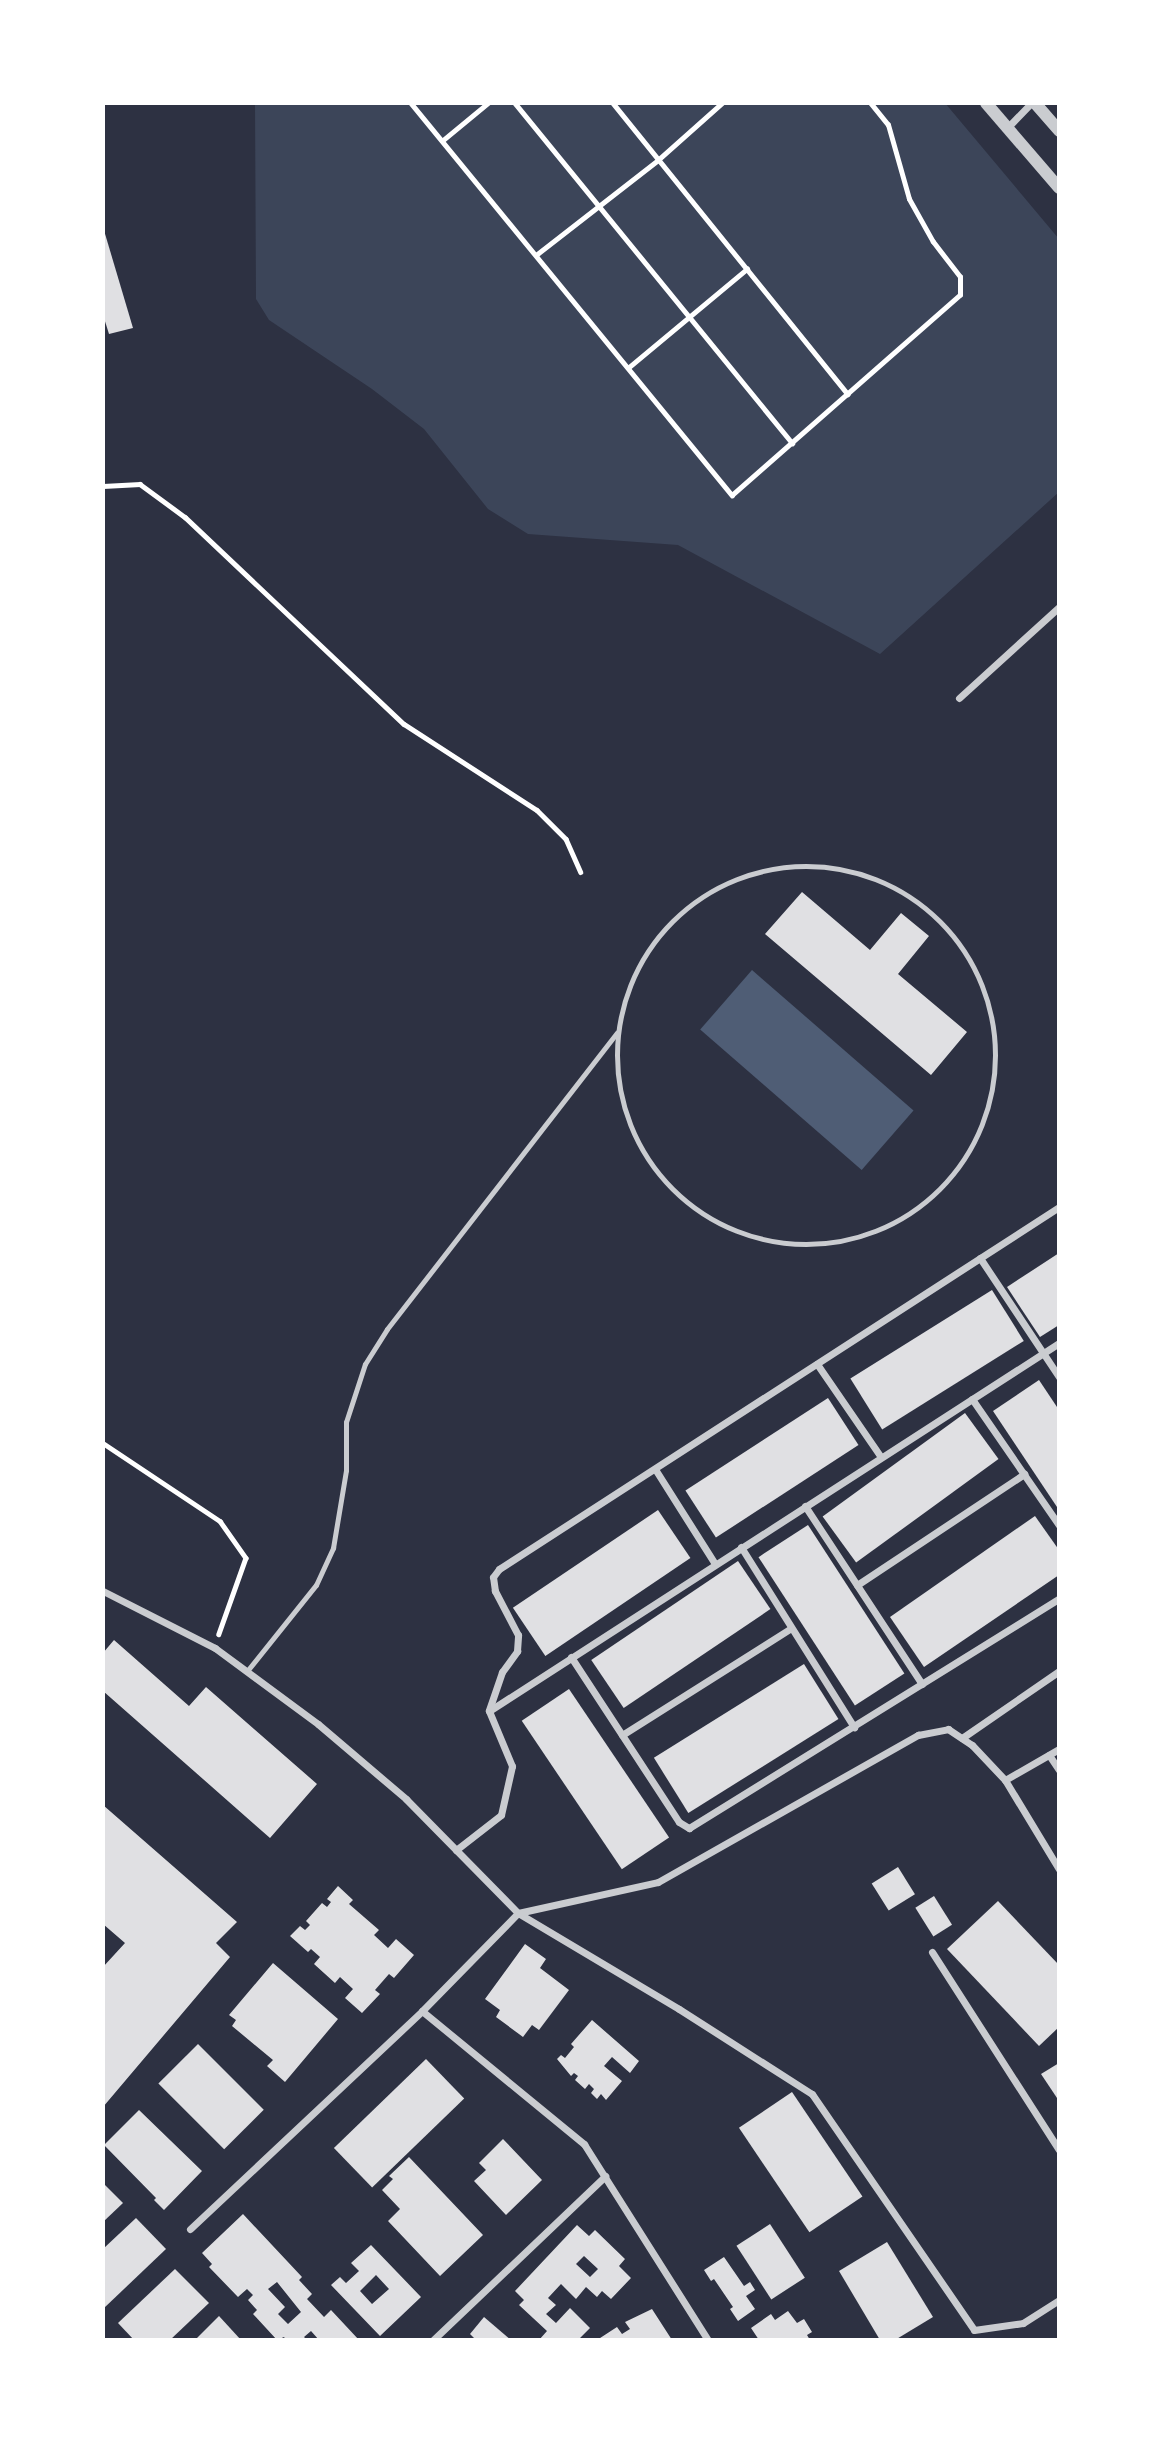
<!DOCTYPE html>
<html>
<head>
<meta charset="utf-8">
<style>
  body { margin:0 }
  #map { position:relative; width:1162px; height:2443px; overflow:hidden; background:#2d3142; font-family:"Public Sans",sans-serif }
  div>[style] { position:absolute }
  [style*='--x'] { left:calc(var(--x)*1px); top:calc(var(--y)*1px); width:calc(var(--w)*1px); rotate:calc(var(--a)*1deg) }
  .green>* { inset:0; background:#3c4559 }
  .water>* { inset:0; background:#4f5d75; transform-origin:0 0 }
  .building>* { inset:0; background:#e0e0e3; transform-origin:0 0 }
  .path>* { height:4.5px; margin:-2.25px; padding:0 2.25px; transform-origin:2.25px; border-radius:2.25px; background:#fff }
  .service>* { height:5px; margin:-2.5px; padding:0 2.5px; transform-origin:2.5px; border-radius:2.5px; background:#caccd0 }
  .service>.ring { margin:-2.5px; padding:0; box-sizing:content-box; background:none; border:5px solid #caccd0; border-radius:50% }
  .minor>* { height:7px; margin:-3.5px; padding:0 3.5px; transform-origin:3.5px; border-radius:3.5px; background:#caccd0 }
  .tertiary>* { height:12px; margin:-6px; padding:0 6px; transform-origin:6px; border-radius:6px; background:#caccd0 }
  span { translate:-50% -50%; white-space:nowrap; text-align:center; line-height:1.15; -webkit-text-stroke:7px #fff; paint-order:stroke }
  .frame { position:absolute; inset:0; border:105px solid #fff; pointer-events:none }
</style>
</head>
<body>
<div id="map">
  <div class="green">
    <div style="clip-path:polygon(255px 103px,945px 103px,1059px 239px,1059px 492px,880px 654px,678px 545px,528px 534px,488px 509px,424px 429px,372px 389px,269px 320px,256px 299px)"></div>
  </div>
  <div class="water">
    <div style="left:752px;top:970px;width:214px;height:79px;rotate:41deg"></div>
  </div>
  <div class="building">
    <div style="clip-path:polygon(103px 227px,133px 328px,109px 334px,103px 315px)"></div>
    <div style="clip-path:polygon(802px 892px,870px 950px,901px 913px,929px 936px,898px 974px,967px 1032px,931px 1075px,765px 934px)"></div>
    <div style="clip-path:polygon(1059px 1253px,1059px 1325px,1040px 1337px,1007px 1287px)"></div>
    <div style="left:992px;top:1290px;width:60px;height:167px;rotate:58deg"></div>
    <div style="clip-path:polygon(1039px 1380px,1059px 1410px,1059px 1510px,993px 1411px)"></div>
    <div style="left:828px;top:1398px;width:56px;height:170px;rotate:57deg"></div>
    <div style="left:965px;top:1413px;width:57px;height:176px;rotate:54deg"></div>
    <div style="left:658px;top:1510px;width:58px;height:175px;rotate:56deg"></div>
    <div style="clip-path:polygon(1035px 1516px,1059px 1550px,1059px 1575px,924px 1667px,890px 1617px)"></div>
    <div style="left:808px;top:1525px;width:177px;height:59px;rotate:57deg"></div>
    <div style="left:738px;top:1561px;width:58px;height:177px;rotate:56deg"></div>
    <div style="clip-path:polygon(114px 1640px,189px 1706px,206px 1687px,317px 1784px,270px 1838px,103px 1691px,103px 1653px)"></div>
    <div style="left:804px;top:1664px;width:65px;height:177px;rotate:58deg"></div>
    <div style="left:569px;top:1689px;width:179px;height:57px;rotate:56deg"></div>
    <div style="clip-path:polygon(103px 1805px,237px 1922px,216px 1943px,230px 1957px,103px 2107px,103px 1967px,125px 1943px,103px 1924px)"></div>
    <div style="left:898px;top:1867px;width:32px;height:31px;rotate:58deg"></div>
    <div style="clip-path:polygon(338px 1886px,353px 1900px,349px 1904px,379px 1930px,374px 1935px,388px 1948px,396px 1939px,414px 1955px,394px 1978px,389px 1974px,375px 1990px,380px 1994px,362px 2013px,345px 1998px,353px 1989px,340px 1977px,335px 1983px,314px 1964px,320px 1957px,311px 1949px,308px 1952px,290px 1936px,300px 1926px,305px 1930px,310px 1925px,306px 1921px,322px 1903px,327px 1907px,331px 1902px,327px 1899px)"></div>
    <div style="left:934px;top:1896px;width:34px;height:22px;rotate:58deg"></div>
    <div style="clip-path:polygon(998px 1901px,1059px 1965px,1059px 2027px,1039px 2046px,947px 1949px)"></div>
    <div style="clip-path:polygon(525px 1944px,546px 1959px,540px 1968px,569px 1990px,539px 2030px,532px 2025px,523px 2037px,496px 2017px,500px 2010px,485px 1999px)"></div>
    <div style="clip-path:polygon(273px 1963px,338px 2019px,285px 2082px,267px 2066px,273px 2060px,232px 2026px,236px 2020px,229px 2015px)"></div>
    <div style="clip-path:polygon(592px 2020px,639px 2061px,630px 2073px,612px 2057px,604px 2066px,622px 2081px,606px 2100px,601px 2094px,597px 2099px,591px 2093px,594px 2089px,589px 2084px,585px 2089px,575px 2080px,578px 2076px,574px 2073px,571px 2076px,557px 2059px,561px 2055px,565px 2058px,574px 2047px,571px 2044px)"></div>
    <div style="left:198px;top:2044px;width:93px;height:56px;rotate:45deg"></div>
    <div style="left:426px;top:2059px;width:55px;height:128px;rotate:46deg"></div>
    <div style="clip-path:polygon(1059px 2063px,1059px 2101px,1041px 2074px)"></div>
    <div style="left:792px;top:2092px;width:126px;height:64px;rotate:56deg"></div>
    <div style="clip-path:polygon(139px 2110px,202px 2171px,164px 2210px,154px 2200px,156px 2198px,104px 2145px)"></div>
    <div style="clip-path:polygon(503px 2139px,542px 2180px,506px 2215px,474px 2181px,486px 2170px,479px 2163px)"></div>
    <div style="clip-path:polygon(409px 2157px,483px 2235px,440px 2276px,388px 2221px,400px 2209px,382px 2190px,393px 2179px,389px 2176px)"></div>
    <div style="clip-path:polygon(103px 2183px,123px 2203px,103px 2222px)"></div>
    <div style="clip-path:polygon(evenodd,243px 2214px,302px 2277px,299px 2280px,312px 2294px,307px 2299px,324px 2317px,331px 2310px,359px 2340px,319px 2340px,311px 2331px,304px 2337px,307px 2340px,286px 2340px,284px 2337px,277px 2340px,253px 2314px,257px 2310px,248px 2300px,253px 2295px,247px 2289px,238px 2297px,209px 2267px,212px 2264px,202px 2253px,243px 2214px,277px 2282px,301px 2312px,288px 2324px,278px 2314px,285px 2307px,268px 2289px,277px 2282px)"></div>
    <div style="clip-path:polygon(136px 2218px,166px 2249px,103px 2309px,103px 2249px)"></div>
    <div style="left:770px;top:2224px;width:64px;height:40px;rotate:57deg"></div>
    <div style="clip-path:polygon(evenodd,577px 2225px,589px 2236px,595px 2230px,625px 2259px,619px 2266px,631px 2278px,611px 2299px,602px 2291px,597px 2297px,586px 2287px,576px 2299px,561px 2284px,548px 2298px,556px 2305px,546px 2314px,556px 2323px,570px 2308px,590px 2328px,578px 2340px,539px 2340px,547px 2331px,519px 2305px,524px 2300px,515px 2291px,577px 2225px,584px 2256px,598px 2269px,590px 2277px,576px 2264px,584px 2256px)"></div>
    <div style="clip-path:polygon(887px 2242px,933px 2317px,895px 2340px,880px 2340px,839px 2271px)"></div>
    <div style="clip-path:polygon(evenodd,371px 2245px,421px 2297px,380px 2336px,331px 2285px,340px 2277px,346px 2283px,359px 2271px,351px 2263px,371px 2245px,376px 2275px,389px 2289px,372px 2304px,360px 2291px,376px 2275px)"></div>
    <div style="clip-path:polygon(724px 2257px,744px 2286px,750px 2282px,755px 2290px,746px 2296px,755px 2309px,738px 2321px,730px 2309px,733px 2307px,714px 2279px,711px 2281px,704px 2270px)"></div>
    <div style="clip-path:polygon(175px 2269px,209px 2303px,170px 2340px,134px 2340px,118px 2323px)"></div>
    <div style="clip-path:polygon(652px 2309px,672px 2340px,597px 2340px,617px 2327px,622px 2334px,630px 2329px,625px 2322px)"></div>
    <div style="clip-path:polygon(788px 2311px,797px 2323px,804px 2319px,812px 2332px,807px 2335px,810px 2340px,759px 2340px,751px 2328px,771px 2314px,775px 2320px)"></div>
    <div style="clip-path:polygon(219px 2316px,241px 2340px,195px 2340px)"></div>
    <div style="clip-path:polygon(484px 2317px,511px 2340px,476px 2340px,470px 2334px)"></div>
  </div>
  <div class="path">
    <div style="--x:411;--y:103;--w:507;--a:50.69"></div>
    <div style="--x:732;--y:495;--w:303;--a:-41.3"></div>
    <div style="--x:960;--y:295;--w:18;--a:-90"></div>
    <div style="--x:960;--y:277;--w:44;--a:-127.6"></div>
    <div style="--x:933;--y:242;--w:49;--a:-119.2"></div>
    <div style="--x:909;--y:199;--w:77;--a:-105.8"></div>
    <div style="--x:888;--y:125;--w:28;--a:-129"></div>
    <div style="--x:515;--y:103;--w:439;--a:50.8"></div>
    <div style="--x:613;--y:103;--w:374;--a:51.1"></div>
    <div style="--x:442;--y:141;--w:60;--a:-39.6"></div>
    <div style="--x:536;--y:255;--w:155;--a:-37.9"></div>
    <div style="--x:658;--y:160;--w:86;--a:-41.7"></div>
    <div style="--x:628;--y:368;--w:155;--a:-39.8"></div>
    <div style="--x:103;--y:486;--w:37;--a:-3"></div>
    <div style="--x:140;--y:484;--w:56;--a:36.3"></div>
    <div style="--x:185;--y:517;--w:301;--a:43.4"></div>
    <div style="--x:404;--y:724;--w:158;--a:32.9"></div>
    <div style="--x:537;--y:810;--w:41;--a:45"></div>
    <div style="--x:566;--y:839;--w:36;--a:66"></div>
    <div style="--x:103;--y:1443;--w:141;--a:33.7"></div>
    <div style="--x:220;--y:1521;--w:45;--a:54.9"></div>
    <div style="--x:246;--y:1558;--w:81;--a:109.6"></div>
  </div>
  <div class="service">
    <div class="ring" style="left:617px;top:866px;width:373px;height:373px"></div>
    <div style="--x:247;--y:1671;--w:110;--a:-51.3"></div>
    <div style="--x:316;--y:1585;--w:41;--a:-65.3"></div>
    <div style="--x:333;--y:1548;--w:79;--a:-80.5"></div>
    <div style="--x:346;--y:1470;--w:48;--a:-90"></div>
    <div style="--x:346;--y:1422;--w:61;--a:-71.9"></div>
    <div style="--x:365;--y:1364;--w:41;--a:-57.8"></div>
    <div style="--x:387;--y:1329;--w:375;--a:-52.2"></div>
  </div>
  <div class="minor">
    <div style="--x:1007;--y:128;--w:35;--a:-46"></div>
    <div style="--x:959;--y:698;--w:135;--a:-42.3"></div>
    <div style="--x:980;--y:1258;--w:143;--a:56.4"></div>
    <div style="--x:817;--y:1364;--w:113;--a:55.5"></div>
    <div style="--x:972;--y:1399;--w:153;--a:55.4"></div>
    <div style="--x:655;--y:1469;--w:112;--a:57.7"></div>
    <div style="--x:805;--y:1506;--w:213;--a:56.7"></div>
    <div style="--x:741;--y:1547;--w:213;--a:57.9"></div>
    <div style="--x:857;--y:1585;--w:201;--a:-33.6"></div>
    <div style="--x:103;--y:1591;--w:126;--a:27"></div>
    <div style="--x:215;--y:1648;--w:128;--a:36.4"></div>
    <div style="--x:318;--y:1724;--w:116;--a:40.4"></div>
    <div style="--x:406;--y:1799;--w:160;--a:45.5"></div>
    <div style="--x:518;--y:1913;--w:187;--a:30.8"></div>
    <div style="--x:679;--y:2009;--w:158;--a:32.6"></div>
    <div style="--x:812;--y:2094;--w:286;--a:55.5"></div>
    <div style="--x:974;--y:2330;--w:49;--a:-8.1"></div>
    <div style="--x:1023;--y:2323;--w:43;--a:-32.6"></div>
    <div style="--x:571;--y:1657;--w:197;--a:56.8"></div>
    <div style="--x:679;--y:1822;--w:12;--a:31"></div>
    <div style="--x:689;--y:1828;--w:435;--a:-31.8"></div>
    <div style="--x:489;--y:1710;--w:40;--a:-71.1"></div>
    <div style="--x:502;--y:1672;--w:26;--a:-54"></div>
    <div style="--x:517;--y:1651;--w:16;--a:-86"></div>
    <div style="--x:518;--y:1635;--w:50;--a:-117.6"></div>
    <div style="--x:495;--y:1591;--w:14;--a:-98"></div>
    <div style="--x:493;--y:1577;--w:10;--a:-53"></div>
    <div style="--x:499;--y:1569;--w:667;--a:-32.88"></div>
    <div style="--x:622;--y:1735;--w:200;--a:-32.3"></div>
    <div style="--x:962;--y:1738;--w:118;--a:-34.6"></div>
    <div style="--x:1049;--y:1755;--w:18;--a:56"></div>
    <div style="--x:1005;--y:1780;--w:62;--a:-29.9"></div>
    <div style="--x:456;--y:1850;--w:57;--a:-37.9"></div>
    <div style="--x:501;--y:1815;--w:50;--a:-77.3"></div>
    <div style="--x:512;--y:1766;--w:60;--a:-112.7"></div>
    <div style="--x:489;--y:1711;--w:678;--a:-32.85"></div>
    <div style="--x:932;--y:1952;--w:235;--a:57.3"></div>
    <div style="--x:422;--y:2011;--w:210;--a:39.4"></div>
    <div style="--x:584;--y:2144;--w:232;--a:57.7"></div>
    <div style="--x:190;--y:2229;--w:318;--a:-43.2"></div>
    <div style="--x:422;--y:2011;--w:137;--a:-45.6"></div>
    <div style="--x:518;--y:1913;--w:143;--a:-12.5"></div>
    <div style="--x:658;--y:1882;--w:299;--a:-29.5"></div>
    <div style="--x:918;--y:1735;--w:31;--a:-11"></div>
    <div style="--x:948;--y:1729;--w:29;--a:34"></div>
    <div style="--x:972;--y:1745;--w:48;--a:46.7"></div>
    <div style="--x:1005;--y:1780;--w:104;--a:58.8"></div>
    <div style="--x:433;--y:2340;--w:238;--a:-43.6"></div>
  </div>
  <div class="tertiary">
    <div style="--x:986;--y:103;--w:112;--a:49.3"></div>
    <div style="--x:1035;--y:103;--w:37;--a:49"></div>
  </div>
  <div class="frame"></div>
</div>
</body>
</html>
